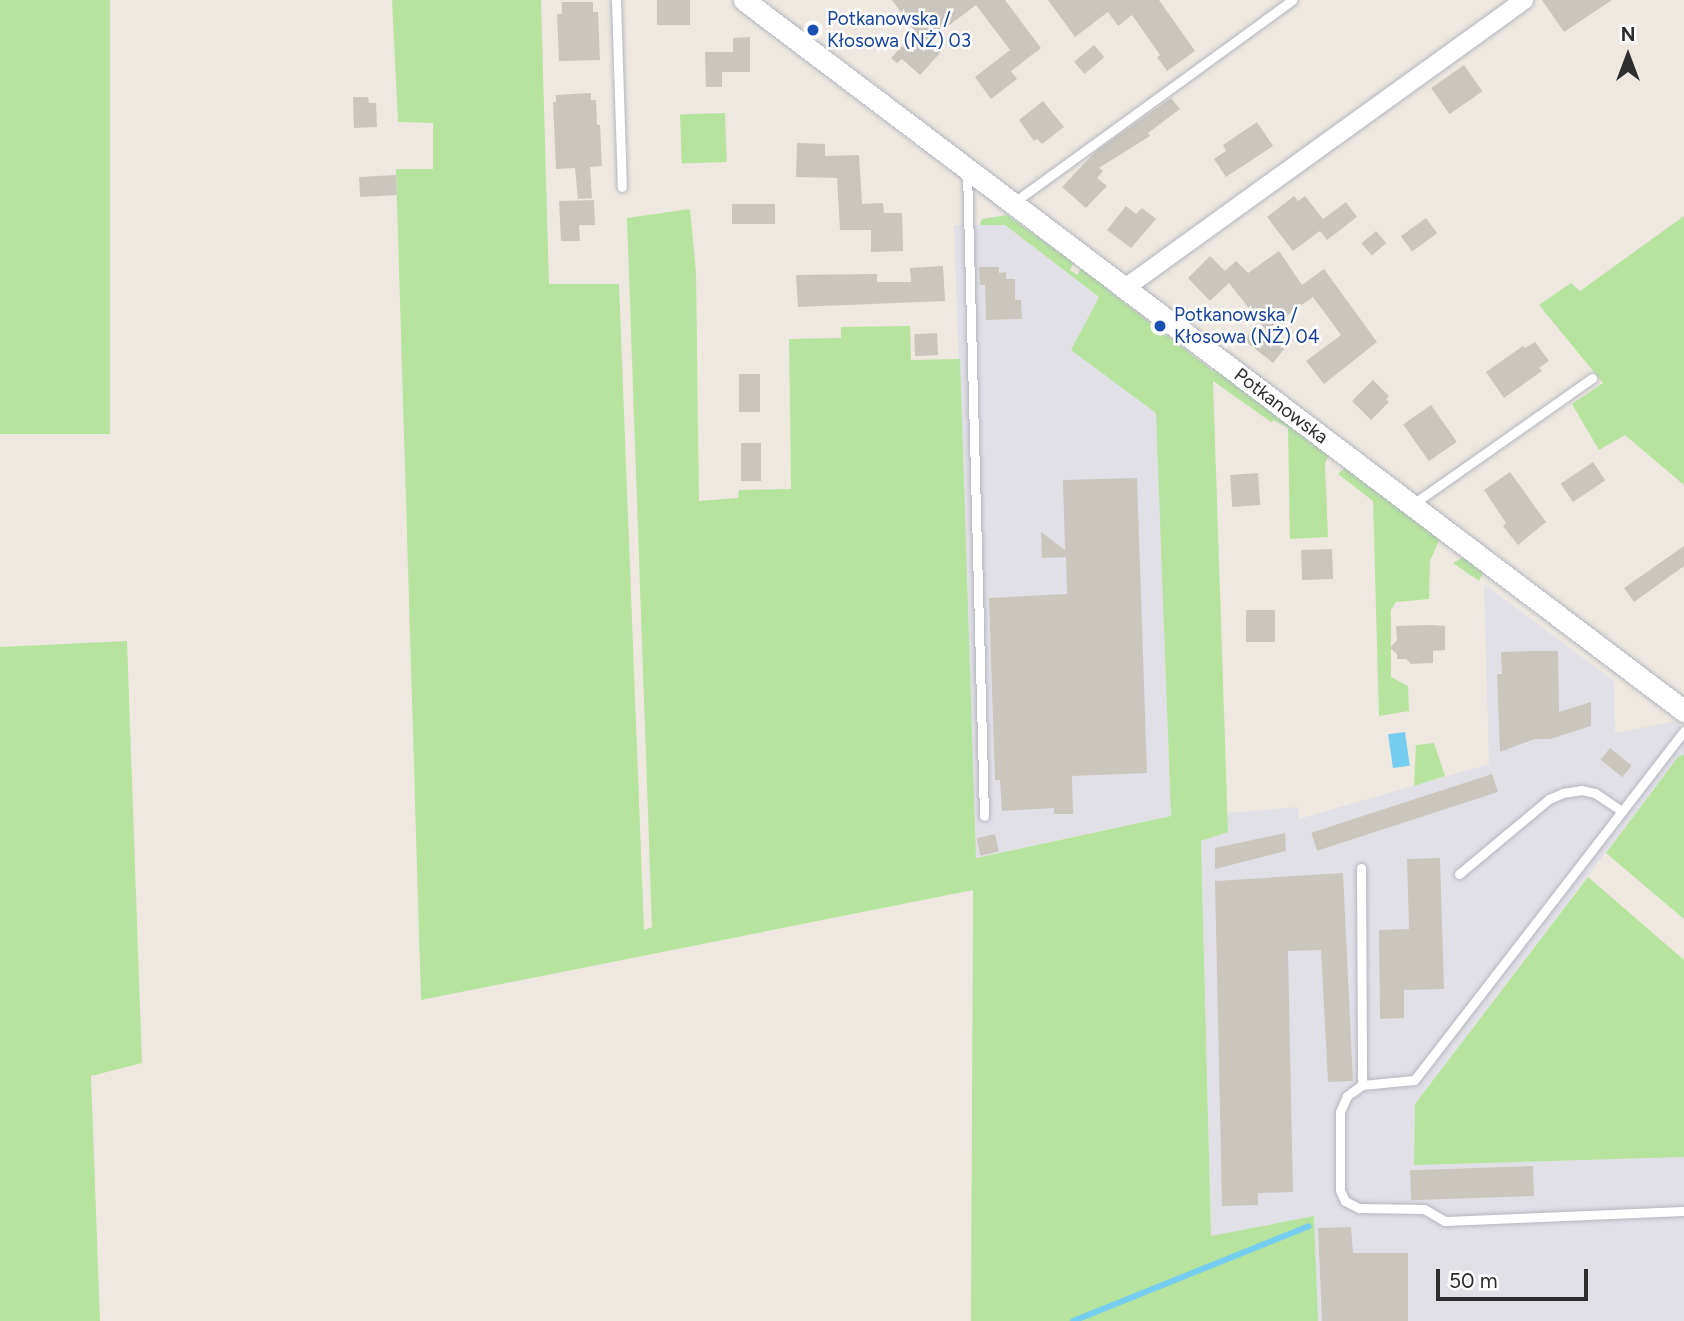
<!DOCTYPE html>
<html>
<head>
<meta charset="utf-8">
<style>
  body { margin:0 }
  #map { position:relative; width:1684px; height:1321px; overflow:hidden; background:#eee8e0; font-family:Figtree,sans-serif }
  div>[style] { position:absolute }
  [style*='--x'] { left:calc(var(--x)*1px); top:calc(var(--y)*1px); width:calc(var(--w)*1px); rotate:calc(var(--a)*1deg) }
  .industrial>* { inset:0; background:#e2e0e7 }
  .green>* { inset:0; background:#b6e49e; transform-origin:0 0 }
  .water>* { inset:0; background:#75ceef; transform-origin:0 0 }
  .stream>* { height:6px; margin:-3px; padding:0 3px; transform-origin:3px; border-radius:3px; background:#75ceef }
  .building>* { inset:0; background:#cac6be; transform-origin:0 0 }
  .roads { filter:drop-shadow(0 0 2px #b3b6c0) drop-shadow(0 0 2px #b3b6c0) }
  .service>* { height:9px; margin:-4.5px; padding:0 4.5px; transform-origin:4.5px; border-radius:4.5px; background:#fff }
  .minor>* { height:18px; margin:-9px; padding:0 9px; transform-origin:9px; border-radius:9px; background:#fff }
  .tertiary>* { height:21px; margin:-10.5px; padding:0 10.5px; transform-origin:10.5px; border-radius:10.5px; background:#fff }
  .dots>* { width:19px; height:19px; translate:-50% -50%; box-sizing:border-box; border:4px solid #fff; border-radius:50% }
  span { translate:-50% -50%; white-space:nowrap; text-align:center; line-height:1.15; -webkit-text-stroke:5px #fff; paint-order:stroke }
  .transit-label { font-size:19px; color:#164399 }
  .left { translate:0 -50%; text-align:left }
  .street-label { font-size:19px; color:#2d2d2d }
  .north { position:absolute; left:1593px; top:21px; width:70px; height:70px; -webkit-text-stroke:5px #fff; paint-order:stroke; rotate:0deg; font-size:19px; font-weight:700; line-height:28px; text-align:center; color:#2d2d2d }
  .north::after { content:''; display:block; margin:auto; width:24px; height:32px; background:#2d2d2d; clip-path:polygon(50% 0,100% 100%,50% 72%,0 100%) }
  .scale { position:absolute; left:1436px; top:1269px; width:152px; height:32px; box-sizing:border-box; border:4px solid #2d2d2d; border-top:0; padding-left:9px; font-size:21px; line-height:24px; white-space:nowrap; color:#2d2d2d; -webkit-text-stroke:5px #fff; paint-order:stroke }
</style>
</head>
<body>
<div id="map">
  <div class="industrial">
    <div style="clip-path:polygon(954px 225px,1005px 225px,1100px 298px,1097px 303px,1154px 340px,1171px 816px,975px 858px)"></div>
    <div style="clip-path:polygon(1484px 584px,1614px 681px,1615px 733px,1677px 721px,1684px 732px,1684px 754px,1678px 757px,1415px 1104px,1414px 1164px,1684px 1157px,1684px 1321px,1318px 1321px,1314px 1216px,1211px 1237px,1201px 841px,1228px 832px,1226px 813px,1298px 807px,1299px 819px,1489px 764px)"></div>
  </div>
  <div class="green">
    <div style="left:0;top:0;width:110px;height:434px"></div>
    <div style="clip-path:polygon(392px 0,541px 0,549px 284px,619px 284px,644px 930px,652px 927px,627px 218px,690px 209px,696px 272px,699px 501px,738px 498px,739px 490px,791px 489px,789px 339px,841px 338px,841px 327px,910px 326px,911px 360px,960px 359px,976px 858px,1171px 816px,1156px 413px,1071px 350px,1099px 297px,1005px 225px,980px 225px,982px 219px,1007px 215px,1074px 263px,1070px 270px,1077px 275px,1082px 267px,1106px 284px,1105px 288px,1212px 370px,1215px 367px,1329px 454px,1325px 464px,1328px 537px,1290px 539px,1288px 428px,1274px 420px,1271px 422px,1213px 381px,1228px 832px,1201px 841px,1211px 1236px,1314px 1216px,1318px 1321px,971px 1321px,973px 890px,421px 1000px,396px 169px,433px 169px,433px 123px,398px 122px)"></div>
    <div style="left:725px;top:113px;width:49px;height:45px;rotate:88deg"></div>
    <div style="clip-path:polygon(1684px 216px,1684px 485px,1625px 435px,1599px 450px,1572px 404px,1603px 383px,1539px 305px,1571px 283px,1580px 291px)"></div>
    <div style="clip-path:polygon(1346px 467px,1440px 538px,1430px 561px,1429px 599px,1396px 602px,1391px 610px,1391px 677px,1408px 686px,1409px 711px,1379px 716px,1373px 501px,1338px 474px)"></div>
    <div style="clip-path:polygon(1464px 557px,1484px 571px,1479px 581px,1453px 563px)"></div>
    <div style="clip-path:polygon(127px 641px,142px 1063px,91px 1076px,100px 1321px,0 1321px,0 647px)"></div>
    <div style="clip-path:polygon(1434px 743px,1445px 776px,1414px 786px,1416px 745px)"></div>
    <div style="clip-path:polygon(1684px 754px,1684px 919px,1606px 853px,1678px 757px)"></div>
    <div style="clip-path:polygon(1588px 877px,1684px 960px,1684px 1157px,1414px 1165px,1415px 1104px)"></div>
  </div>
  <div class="water">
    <div style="left:1405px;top:732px;width:34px;height:17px;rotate:82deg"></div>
  </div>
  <div class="stream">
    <div style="--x:1073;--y:1321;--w:254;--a:-21.9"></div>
  </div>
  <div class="building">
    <div style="left:690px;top:0;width:25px;height:33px;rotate:90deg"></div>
    <div style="clip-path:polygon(892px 0,1005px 0,1041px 48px,1011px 71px,1017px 79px,991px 99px,975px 77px,1010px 50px,976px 5px,928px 41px,941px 52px,920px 75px,902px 59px,897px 63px,891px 58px,915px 32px)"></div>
    <div style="clip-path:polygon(1048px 0,1159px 0,1195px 51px,1167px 71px,1157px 57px,1160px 55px,1132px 15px,1118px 26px,1108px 12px,1075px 37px)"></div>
    <div style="clip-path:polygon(1542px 0,1612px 0,1564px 32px)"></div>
    <div style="clip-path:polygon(562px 2px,593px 2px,593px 12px,598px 12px,600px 60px,559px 61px,557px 14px,562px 14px)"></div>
    <div style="clip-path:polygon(750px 37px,750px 72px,722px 72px,722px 87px,706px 87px,705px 52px,733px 52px,733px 38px)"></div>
    <div style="left:1094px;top:45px;width:16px;height:26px;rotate:50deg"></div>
    <div style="left:1464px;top:65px;width:32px;height:40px;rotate:55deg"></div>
    <div style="clip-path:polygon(591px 93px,591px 100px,596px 100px,597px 125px,600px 125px,602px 166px,590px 167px,592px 198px,578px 199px,575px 168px,556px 169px,553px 102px,556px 102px,556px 95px)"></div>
    <div style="clip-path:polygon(353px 97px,368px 97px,369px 103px,376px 103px,377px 127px,354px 128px)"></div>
    <div style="clip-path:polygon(1171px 98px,1180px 109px,1148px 133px,1150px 136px,1099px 168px,1103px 171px,1097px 178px,1107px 186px,1086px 208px,1062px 187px,1096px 151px)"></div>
    <div style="clip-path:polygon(1043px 101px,1064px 127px,1042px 144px,1037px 139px,1034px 141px,1019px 120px)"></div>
    <div style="clip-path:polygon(1257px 122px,1273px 146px,1226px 177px,1214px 159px,1226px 151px,1223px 145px)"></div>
    <div style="clip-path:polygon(797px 143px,825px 144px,825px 156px,859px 155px,862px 204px,883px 203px,884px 213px,902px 213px,903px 251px,871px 252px,871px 230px,840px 230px,837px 178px,796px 177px)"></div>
    <div style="left:396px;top:175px;width:20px;height:37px;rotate:87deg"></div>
    <div style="clip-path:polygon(1294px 196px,1298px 201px,1305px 196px,1323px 219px,1346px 202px,1357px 217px,1327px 240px,1320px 231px,1293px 251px,1267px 217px)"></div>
    <div style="clip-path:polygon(594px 200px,595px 225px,579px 225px,580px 241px,561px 241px,559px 201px)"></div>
    <div style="left:775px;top:204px;width:20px;height:43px;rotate:90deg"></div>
    <div style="clip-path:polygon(1126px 206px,1136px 214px,1142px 208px,1156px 219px,1131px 248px,1107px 230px)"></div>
    <div style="left:1426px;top:218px;width:19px;height:31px;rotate:54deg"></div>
    <div style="left:1376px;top:231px;width:16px;height:19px;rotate:50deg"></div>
    <div style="clip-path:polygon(1279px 251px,1302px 285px,1324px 269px,1377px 342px,1324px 384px,1306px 361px,1341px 335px,1313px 297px,1266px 330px,1229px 283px,1210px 301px,1188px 278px,1210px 256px,1225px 271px,1236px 261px,1248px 273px)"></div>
    <div style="clip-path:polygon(943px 266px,945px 301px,798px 307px,796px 275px,877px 274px,877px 282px,911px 282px,910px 268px)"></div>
    <div style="clip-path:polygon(979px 267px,999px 267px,999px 273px,1006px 272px,1006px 279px,1015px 279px,1015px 300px,1021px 300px,1022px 319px,986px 320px,985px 285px,980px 285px)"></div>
    <div style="left:1255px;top:326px;width:37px;height:18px;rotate:38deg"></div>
    <div style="left:937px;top:333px;width:22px;height:23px;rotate:87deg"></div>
    <div style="clip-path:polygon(1535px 342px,1549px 361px,1539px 368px,1542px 371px,1504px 398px,1486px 372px,1523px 346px,1525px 348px)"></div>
    <div style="left:760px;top:374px;width:38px;height:21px;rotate:90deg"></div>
    <div style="clip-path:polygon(1373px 380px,1389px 396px,1386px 399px,1389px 402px,1371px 420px,1352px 401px)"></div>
    <div style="left:1431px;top:405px;width:45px;height:34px;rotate:55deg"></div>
    <div style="left:741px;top:443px;width:20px;height:38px"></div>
    <div style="left:1593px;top:462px;width:22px;height:39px;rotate:56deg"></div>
    <div style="clip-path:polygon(1510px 472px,1546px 522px,1518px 545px,1503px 526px,1506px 523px,1484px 490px)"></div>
    <div style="left:1258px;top:473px;width:32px;height:28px;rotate:86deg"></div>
    <div style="clip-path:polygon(1137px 478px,1147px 773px,1072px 776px,1073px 814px,1054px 814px,1054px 808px,1002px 811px,1000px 780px,995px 780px,989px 598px,1067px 594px,1066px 557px,1042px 558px,1041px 532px,1065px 550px,1063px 480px)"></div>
    <div style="clip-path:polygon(1684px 546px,1684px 566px,1634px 602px,1624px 588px)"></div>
    <div style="left:1332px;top:549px;width:30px;height:31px;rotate:88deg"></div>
    <div style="left:1246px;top:610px;width:29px;height:32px"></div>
    <div style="clip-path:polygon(1432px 625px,1445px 626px,1445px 650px,1433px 651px,1433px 663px,1411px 664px,1406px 659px,1397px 659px,1397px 654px,1390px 648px,1397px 640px,1396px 626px)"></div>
    <div style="clip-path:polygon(1533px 651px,1558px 651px,1559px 712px,1591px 702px,1591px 726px,1550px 739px,1535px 739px,1500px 752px,1497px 674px,1502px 674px,1501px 652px)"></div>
    <div style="left:1610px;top:748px;width:28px;height:15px;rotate:39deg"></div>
    <div style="left:1492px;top:774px;width:19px;height:190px;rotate:72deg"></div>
    <div style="clip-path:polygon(1285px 833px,1286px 851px,1215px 869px,1215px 848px)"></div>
    <div style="left:995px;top:834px;width:18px;height:19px;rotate:77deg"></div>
    <div style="clip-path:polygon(1440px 858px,1444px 989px,1404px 990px,1404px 1018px,1380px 1019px,1379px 930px,1409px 929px,1407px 859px)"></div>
    <div style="clip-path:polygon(1343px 873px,1353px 1081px,1328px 1082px,1321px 950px,1288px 951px,1293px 1192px,1258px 1193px,1258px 1205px,1222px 1206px,1215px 881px)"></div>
    <div style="left:1533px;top:1166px;width:30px;height:123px;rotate:88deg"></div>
    <div style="clip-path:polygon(1351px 1227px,1353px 1253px,1408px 1253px,1408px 1321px,1322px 1321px,1318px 1228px)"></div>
  </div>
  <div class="roads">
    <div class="service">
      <div style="--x:616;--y:0;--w:187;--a:88.2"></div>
      <div style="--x:967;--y:171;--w:645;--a:88.49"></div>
      <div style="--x:1013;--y:203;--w:345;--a:-36"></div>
      <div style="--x:1413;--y:504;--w:219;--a:-35.1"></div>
      <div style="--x:1684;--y:731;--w:441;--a:127.7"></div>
      <div style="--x:1414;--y:1080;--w:52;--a:174.5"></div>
      <div style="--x:1362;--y:1085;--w:19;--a:144"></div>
      <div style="--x:1347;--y:1096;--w:17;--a:114"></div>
      <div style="--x:1340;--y:1112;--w:78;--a:90"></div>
      <div style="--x:1340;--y:1190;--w:12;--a:66"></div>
      <div style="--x:1345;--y:1201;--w:16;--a:27"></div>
      <div style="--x:1359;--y:1208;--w:65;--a:0.9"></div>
      <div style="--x:1424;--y:1209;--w:24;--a:30"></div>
      <div style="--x:1445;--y:1221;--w:239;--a:-2.4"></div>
      <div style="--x:1361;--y:868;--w:217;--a:89.7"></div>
      <div style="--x:1459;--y:874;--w:117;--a:-39.8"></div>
      <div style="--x:1549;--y:799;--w:15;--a:-23"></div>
      <div style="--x:1563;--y:793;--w:18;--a:-9"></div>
      <div style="--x:1581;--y:790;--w:14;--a:12"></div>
      <div style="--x:1595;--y:793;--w:32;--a:34"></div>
    </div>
    <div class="minor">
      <div style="--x:1125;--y:288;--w:492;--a:-35.8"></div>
    </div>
    <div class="tertiary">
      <div style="--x:744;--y:0;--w:1179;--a:37.1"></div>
    </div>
  </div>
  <div class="dots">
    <div style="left:813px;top:30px;background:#1a4fb4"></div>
    <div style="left:1160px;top:326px;background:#1a4fb4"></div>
  </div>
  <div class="transit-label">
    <span class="left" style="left:827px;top:30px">Potkanowska /<br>Kłosowa (NŻ) 03</span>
    <span class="left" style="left:1174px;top:326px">Potkanowska /<br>Kłosowa (NŻ) 04</span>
  </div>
  <div class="street-label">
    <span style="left:1281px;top:406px;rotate:37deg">Potkanowska</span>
  </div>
  <div class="north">N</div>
  <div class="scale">50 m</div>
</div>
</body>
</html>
